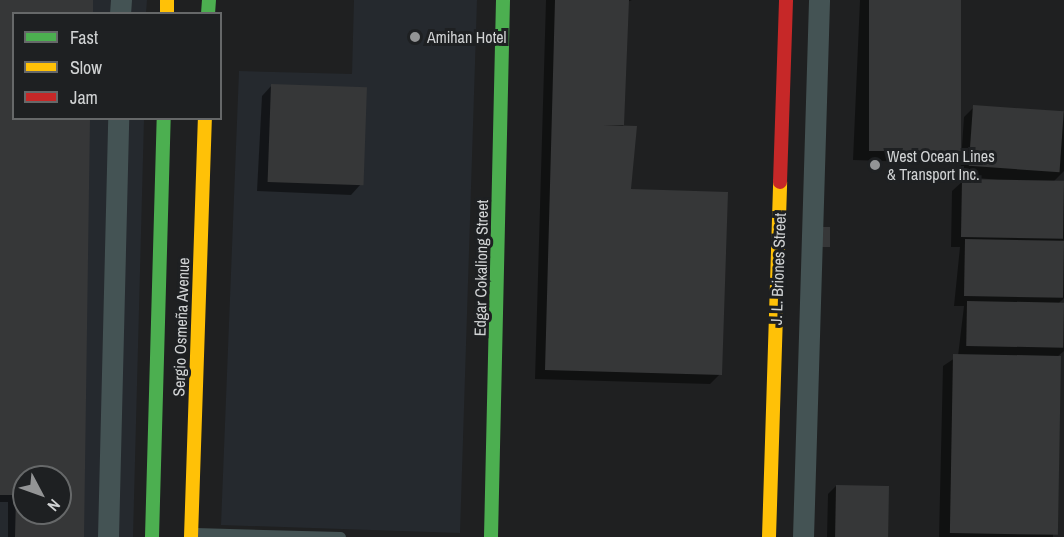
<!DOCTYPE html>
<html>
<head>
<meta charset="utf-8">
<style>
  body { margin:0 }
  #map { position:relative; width:1064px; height:537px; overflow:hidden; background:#1f2021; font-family:"Archivo Narrow",sans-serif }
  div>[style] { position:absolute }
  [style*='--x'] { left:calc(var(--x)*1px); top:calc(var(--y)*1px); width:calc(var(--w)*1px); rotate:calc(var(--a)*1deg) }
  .built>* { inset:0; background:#25292e }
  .shadow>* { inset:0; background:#0007 }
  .building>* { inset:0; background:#363738; transform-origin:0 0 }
  .lane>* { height:10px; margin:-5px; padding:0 5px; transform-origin:5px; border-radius:5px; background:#445354 }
  .street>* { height:21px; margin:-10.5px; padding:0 10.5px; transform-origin:10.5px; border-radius:10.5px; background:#445354 }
  .fast>* { height:14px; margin:-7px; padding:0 7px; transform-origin:7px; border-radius:7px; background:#4caf50 }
  .slow>* { height:14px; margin:-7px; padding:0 7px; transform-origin:7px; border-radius:7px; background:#ffc107 }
  .jam>* { height:14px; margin:-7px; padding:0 7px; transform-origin:7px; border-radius:7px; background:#c62828 }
  .dots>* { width:16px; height:16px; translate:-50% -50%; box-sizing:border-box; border:3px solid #1e2022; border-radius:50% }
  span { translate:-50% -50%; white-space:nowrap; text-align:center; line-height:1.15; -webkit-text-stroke:6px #1e2022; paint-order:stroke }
  .poi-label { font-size:16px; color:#d1d3d4 }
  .left { translate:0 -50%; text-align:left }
  .street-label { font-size:16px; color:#d1d3d4 }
  .legend { position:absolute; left:12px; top:12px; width:210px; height:108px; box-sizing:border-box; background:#1e2022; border:2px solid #666869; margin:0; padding:8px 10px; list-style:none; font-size:18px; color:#d1d3d4 }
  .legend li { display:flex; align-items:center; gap:12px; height:30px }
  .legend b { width:30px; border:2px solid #666869 }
  .north { position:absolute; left:12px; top:465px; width:60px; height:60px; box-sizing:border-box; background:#1e2022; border:2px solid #666869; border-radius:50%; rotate:131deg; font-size:16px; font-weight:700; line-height:24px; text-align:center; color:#d1d3d4 }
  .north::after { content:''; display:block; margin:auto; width:21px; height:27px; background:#939495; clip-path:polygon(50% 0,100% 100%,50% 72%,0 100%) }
</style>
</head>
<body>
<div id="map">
  <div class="built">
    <div style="clip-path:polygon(evenodd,0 0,147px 0,146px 13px,14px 14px,14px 118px,144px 119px,133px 537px,0 537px,0 0,24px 477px,60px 477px,60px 513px,24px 513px,24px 477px)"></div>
    <div style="clip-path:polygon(354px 0,477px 0,460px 533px,221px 525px,239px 71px,352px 74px)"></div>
  </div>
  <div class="shadow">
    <div style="clip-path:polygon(evenodd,0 0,93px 0,14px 14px,14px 118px,81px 537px,8px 537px,8px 502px,0 502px,0 0,24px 477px,60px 477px,60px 513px,24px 513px,24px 477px)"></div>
    <div style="clip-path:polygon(546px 0,632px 0,627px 2px,623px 127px,629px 191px,720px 374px,710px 384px,535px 379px)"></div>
    <div style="clip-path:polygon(860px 0,959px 0,953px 153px,943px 163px,853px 160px)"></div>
    <div style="clip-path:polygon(272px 85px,361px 184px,351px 195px,257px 191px,262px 96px)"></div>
    <div style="clip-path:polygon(974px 107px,1064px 112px,1064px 171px,1053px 182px,1064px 182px,1064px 298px,1058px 304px,1064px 304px,1064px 351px,1057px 357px,1053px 537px,939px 537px,943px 366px,958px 356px,964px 306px,954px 306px,960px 247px,951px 247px,952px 191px,963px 181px,1017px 182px,960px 176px,964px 117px)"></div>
    <div style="clip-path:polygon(836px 486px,885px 537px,827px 537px,828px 494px)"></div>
  </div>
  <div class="building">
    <div style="clip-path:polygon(evenodd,0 0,93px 0,93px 14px,14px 14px,14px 118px,90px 118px,84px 537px,15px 537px,16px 495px,0 495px,0 0,24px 477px,60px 477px,60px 513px,24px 513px,24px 477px)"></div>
    <div style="clip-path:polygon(555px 0,629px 0,624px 125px,603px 125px,637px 126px,631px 189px,728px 192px,722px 375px,545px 370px)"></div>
    <div style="left:869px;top:0;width:92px;height:151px"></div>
    <div style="left:271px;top:84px;width:96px;height:98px;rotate:2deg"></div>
    <div style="left:973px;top:105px;width:91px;height:61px;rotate:4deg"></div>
    <div style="left:962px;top:179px;width:102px;height:58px;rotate:1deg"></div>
    <div style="left:817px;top:227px;width:13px;height:20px"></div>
    <div style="left:965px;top:239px;width:99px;height:57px;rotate:1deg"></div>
    <div style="left:967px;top:301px;width:97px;height:45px;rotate:1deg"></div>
    <div style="left:953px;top:354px;width:108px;height:179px;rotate:1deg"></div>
    <div style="left:836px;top:485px;width:53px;height:52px;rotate:1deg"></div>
  </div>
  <div class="lane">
    <div style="--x:195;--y:533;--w:146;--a:1.6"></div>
  </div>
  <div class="street">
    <div style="--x:120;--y:14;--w:14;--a:-86"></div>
    <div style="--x:108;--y:537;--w:419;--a:-88.6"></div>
    <div style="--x:803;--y:537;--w:537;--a:-88.29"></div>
  </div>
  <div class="fast">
    <div style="--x:208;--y:14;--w:14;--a:-86"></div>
    <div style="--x:152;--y:537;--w:419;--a:-88.4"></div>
    <div style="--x:491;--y:537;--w:537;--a:-88.72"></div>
  </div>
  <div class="slow">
    <div style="--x:167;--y:0;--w:14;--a:90"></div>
    <div style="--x:191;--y:537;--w:419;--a:-88.1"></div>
    <div style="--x:769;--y:537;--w:355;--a:-88.2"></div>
  </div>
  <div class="jam">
    <div style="--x:780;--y:182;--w:182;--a:-88.1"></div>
  </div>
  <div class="dots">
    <div style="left:415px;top:37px;background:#939495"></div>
    <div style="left:875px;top:165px;background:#939495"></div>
  </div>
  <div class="poi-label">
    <span class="left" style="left:427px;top:37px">Amihan Hotel</span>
    <span class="left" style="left:887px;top:165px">West Ocean Lines<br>&amp; Transport Inc.</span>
  </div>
  <div class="street-label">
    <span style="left:481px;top:268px;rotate:-89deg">Edgar Cokaliong Street</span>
    <span style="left:778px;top:269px;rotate:-88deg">J. L. Briones Street</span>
    <span style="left:181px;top:327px;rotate:-88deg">Sergio Osmeña Avenue</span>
  </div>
  <ul class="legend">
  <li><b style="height:8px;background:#4caf50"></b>Fast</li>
  <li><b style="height:8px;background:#ffc107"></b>Slow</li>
  <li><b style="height:8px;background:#c62828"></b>Jam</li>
  </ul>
  <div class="north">N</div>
</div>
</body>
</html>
